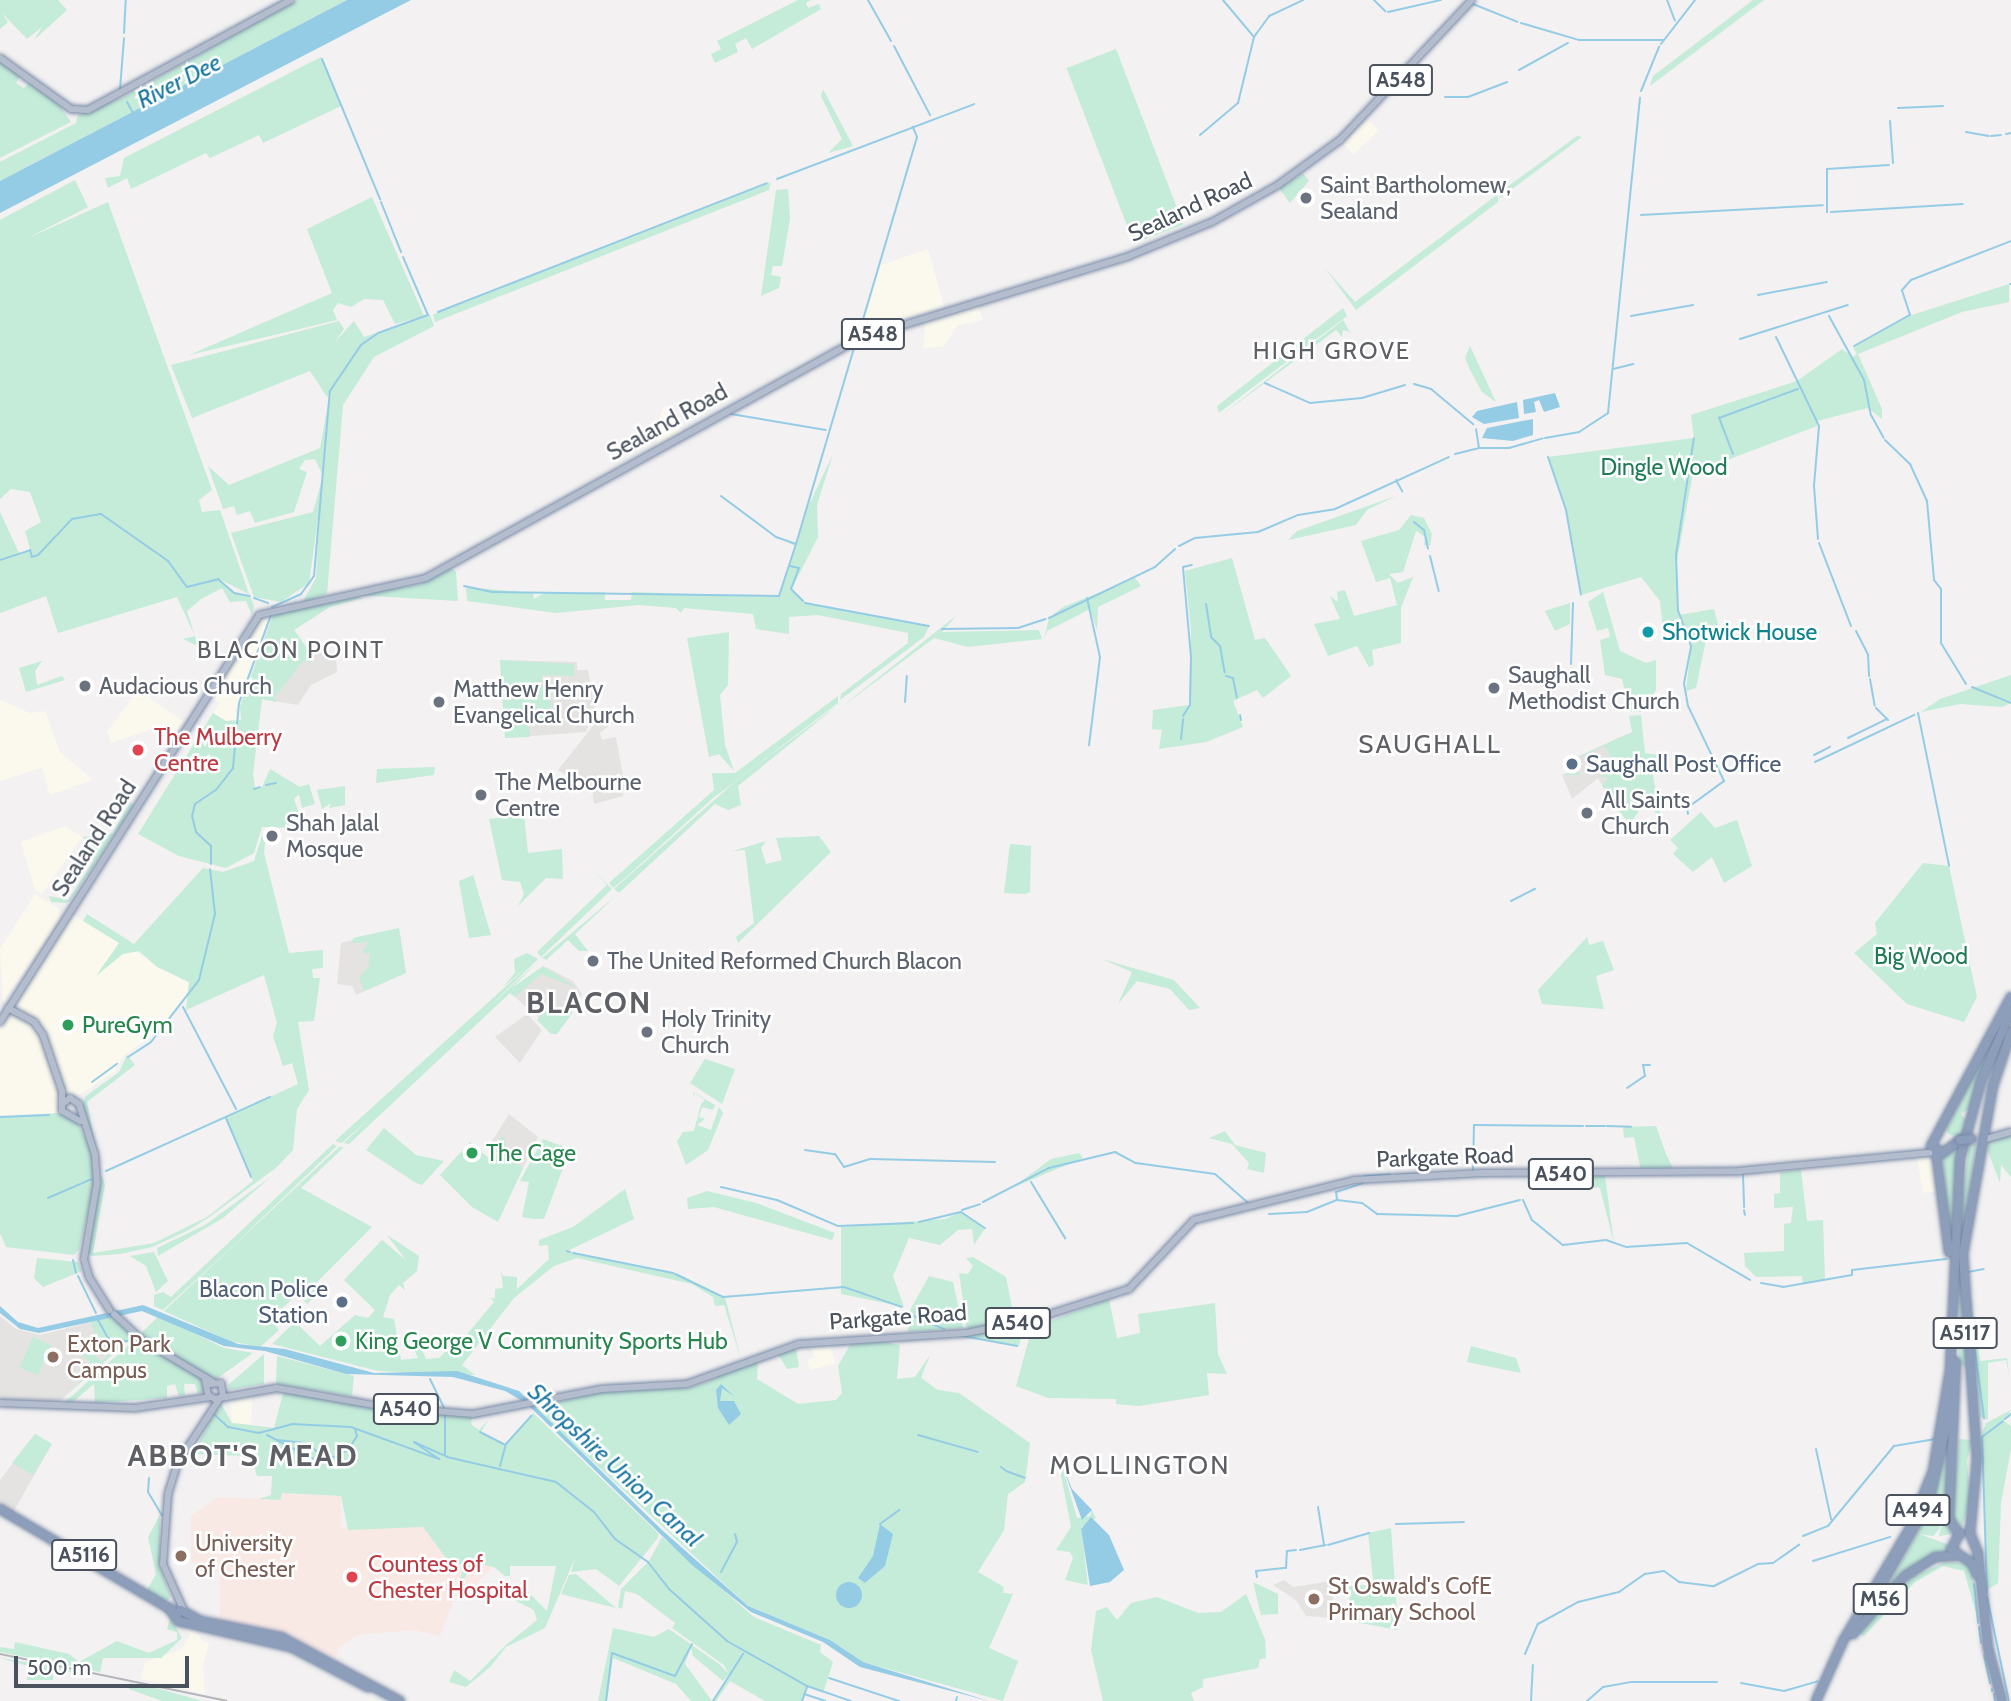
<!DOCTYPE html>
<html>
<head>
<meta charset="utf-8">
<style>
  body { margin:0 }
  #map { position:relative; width:2011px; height:1701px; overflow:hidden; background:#f3f1f1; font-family:Cabin,sans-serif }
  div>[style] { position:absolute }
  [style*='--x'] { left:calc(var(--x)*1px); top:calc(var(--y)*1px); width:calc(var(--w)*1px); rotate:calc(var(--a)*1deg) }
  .commercial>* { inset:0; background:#fbf9ed; transform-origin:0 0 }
  .education>* { inset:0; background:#e4e3e2 }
  .medical>* { inset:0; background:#f9e9e5 }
  .green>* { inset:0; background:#c4ecd8; transform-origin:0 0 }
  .water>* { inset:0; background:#95cce5 }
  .round { border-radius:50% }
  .stream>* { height:2px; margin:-1px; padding:0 1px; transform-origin:1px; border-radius:1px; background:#95cce5 }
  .roads { filter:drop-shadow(0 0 2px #7889a7) drop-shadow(0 0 2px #7889a7) }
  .major>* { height:6px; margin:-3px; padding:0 3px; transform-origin:3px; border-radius:3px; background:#b3bdcd }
  .highway>* { height:8px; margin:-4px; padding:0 4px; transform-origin:4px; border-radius:4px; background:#8d9ebb }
  .rail>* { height:2px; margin:-1px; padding:0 1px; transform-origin:1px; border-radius:1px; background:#b4b6bb }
  .bridges { filter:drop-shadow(0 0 2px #7889a7) drop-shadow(0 0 2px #7889a7) }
  .highway-bridge>* { height:8px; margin:-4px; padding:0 4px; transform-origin:4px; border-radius:4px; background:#8d9ebb }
  .dots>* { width:19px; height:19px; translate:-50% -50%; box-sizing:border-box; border:4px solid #fff; border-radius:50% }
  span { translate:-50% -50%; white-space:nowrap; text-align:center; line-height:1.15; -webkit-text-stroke:5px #fff; paint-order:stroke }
  .shield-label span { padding:2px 5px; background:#fff; border:2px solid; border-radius:5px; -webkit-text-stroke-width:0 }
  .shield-label { font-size:21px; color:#4a525d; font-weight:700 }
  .worship-label { font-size:23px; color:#5b616d }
  .left { translate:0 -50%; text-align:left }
  .street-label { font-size:23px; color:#4a525d }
  .park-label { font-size:23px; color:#207a56 }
  .culture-label { font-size:23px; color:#0d838f }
  .health-label { font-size:23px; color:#be3a42 }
  .service-label { font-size:23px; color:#4e5e75 }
  .right { translate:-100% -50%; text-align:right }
  .leisure-label { font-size:23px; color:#27864d }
  .education-label { font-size:23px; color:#785e54 }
  .water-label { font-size:24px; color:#1976a1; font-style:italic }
  .neighbourhood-label { font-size:24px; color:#5e6065; letter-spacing:2px }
  .quarter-label { font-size:26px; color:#5e6065; letter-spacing:2px }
  .district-label { font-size:30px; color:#5e6065; font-weight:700; letter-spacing:2px }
  .scale { position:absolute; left:14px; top:1656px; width:175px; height:32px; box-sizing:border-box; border:4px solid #4a525d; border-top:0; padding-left:9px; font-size:21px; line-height:24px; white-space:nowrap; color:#4a525d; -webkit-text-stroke:5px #fff; paint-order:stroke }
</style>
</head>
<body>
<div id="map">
  <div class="commercial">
    <div style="left:1368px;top:119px;width:16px;height:35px;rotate:47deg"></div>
    <div style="clip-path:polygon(928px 249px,944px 306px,861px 331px,881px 265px)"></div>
    <div style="clip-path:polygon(977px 303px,983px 320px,958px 325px,943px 347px,923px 348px,926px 317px)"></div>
    <div style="clip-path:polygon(664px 406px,683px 432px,656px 447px,660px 416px)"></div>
    <div style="clip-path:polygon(270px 614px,235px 710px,237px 720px,226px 721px,213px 713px,220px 703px,209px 696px,260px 617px)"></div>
    <div style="clip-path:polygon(138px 690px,183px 721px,170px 744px,163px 725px,111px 743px,107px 732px)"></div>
    <div style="clip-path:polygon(0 700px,30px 713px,45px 711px,60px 752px,93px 780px,50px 795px,42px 768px,0 781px)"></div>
    <div style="clip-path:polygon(65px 826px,82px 837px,42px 894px,35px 890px,21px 842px)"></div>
    <div style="clip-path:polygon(35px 894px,59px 909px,60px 919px,3px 1002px,0 949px)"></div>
    <div style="clip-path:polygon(71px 913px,193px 986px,156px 1033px,123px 1056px,114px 1072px,81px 1094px,66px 1098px,60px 1113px,0 1115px,0 1026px)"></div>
    <div style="clip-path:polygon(1924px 1156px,1936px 1165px,1938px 1191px,1923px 1193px,1917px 1157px)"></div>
    <div style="clip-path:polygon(830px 1343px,835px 1364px,810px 1370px,807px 1360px,815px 1357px,811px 1345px)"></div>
    <div style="clip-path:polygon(252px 1393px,251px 1424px,232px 1423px,230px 1396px)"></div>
    <div style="clip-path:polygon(193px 1625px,203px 1642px,209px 1643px,203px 1666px,205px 1694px,141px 1679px,145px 1662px,181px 1650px,190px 1637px,186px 1629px)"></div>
  </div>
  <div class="education">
    <div style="clip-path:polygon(294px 630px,306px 647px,325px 646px,336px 658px,337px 672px,311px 685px,298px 705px,262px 699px)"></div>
    <div style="clip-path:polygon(500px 660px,577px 662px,577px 670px,588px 670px,595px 709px,586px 732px,505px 738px)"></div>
    <div style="clip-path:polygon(596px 722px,612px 723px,600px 733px,602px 740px,616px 737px,624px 782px,623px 796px,594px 804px,592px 791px,558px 770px)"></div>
    <div style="clip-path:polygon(1620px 737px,1610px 799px,1598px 778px,1572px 799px,1562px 775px,1578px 769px,1573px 759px)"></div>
    <div style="clip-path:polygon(399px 928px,406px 973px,356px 995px,352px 986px,337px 984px,341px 943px)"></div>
    <div style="clip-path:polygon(546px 967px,573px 981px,582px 994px,557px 1034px,515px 997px)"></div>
    <div style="clip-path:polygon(527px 1014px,542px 1030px,520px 1063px,495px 1037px)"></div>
    <div style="clip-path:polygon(509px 1114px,538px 1137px,523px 1168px,489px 1146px)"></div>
    <div style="clip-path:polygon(0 1316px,16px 1329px,40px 1335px,91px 1322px,112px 1352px,55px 1405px,0 1400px)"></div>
    <div style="clip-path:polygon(35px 1434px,52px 1444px,12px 1514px,0 1506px,0 1480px)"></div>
    <div style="clip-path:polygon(1284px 1580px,1293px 1587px,1332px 1581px,1334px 1618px,1306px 1616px,1296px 1600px,1273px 1585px)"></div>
  </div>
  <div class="medical">
    <div style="clip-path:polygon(282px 1493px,341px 1496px,341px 1527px,423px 1527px,454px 1559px,494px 1566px,470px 1590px,457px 1591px,440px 1636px,414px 1630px,358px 1635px,338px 1648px,336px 1659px,271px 1629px,220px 1620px,220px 1573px,191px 1561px,191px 1516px,218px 1497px,281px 1500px)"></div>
  </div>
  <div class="green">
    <div style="clip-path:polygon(0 0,58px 0,67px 10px,34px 40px,42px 27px,27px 39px,2px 13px,8px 22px,0 29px)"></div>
    <div style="clip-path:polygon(297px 0,347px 0,0 181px,0 162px,76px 123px,78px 115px,124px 97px)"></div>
    <div style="clip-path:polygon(798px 0,811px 0,806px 3px,808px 8px,819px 4px,821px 9px,752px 49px,746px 38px,735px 44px,738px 52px,715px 63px,711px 54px,721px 49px,717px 41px)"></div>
    <div style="clip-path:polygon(1753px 0,1764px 0,1650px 86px,1653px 76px)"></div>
    <div style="left:1116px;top:49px;width:188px;height:53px;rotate:69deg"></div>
    <div style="clip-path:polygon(321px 57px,341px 106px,263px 143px,259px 135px,210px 158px,206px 153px,131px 189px,127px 178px,108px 188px,105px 178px,120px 176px,124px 158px)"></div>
    <div style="clip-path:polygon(0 61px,21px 75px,16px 83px,24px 88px,30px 82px,57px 102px,71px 122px,0 158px)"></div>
    <div style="clip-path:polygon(823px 89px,853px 146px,828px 153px,842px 139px,821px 96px)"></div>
    <div style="clip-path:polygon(1577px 136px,1582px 137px,1500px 198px,1499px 193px)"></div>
    <div style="clip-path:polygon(1303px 173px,1309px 181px,1290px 203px,1279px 188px)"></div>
    <div style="clip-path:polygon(75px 180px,88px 207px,26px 239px,108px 202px,212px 490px,199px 500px,202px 512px,220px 510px,249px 594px,219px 579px,234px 593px,250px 596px,254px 606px,252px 615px,246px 601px,230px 602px,222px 588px,201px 599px,187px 611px,198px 646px,183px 639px,195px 636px,177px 597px,58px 633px,46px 596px,0 613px,0 512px,19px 553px,30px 549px,25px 531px,41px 522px,30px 492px,11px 489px,0 499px,0 220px)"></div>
    <div style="clip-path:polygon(771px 182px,769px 190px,435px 322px,433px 315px,438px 312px)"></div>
    <div style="clip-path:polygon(788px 189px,790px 219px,782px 266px,773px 266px,771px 275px,781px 277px,779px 288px,761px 296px,776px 190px)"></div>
    <div style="clip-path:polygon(1498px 194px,1498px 202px,1356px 310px,1325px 268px,1355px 302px)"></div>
    <div style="clip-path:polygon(372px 197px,424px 316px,395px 324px,383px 300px,364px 299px,351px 307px,338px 303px,333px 310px,337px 320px,189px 355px,332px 293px,307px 229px)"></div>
    <div style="clip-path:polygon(2009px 284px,2009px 302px,1962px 312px,1858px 354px,1882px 409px,1882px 419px,1868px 408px,1817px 421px,1817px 426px,1693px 473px,1676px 566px,1678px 611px,1679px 615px,1714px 609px,1718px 625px,1707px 635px,1696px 688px,1686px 691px,1691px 647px,1679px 618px,1663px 629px,1660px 601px,1641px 577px,1581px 595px,1566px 510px,1548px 457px,1694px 438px,1691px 415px,1797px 381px,1842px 349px,1853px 357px,1857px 354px,1853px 347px,1912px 315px)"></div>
    <div style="clip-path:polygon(1343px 308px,1347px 316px,1219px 413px,1217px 406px)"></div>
    <div style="clip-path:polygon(430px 315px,434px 326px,374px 357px,343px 405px,327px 594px,302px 603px,316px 578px,320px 504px,309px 583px,281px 602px,254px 597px,231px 533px,313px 512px,323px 476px,315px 459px,305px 460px,299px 469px,307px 472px,294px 512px,255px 523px,250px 511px,237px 515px,234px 506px,223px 509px,208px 466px,229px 485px,320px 448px,330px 393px,327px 397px,310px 371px,192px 418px,171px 365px,339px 321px,344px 329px,334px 343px,354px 321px,364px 337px)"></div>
    <div style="clip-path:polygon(1343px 320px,1350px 332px,1343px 330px,1342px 337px,1336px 330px,1219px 417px)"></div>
    <div style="clip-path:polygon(1470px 346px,1496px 402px,1482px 392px,1469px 368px,1465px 358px)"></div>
    <div style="clip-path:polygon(823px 451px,809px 505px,833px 454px,817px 505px,818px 537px,791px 590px,806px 603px,929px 626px,924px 637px,840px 700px,841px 694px,908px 643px,908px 633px,818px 615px,789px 617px,789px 634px,756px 629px,753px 614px,684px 608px,681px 613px,676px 608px,639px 605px,556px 613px,467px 601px,466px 587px,533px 593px,534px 599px,544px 593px,605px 592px,605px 600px,631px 600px,632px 592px,779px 597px,795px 546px,776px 537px,796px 543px)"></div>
    <div style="clip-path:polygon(1396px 496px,1367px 510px,1356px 525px,1288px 540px,1297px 531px)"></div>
    <div style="clip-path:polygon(1411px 515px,1424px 518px,1432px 534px,1430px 546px,1424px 545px,1425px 537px,1416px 531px,1403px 572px,1389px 574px,1398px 583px,1413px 577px,1401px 608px,1401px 643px,1372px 650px,1374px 665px,1369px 667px,1357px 646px,1328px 656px,1314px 624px,1340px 619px,1330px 596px,1338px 602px,1337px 592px,1345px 590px,1354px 616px,1397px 605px,1390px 578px,1376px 582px,1361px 541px,1399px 530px)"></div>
    <div style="clip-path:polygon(1232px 558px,1255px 640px,1265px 638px,1291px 676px,1263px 698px,1257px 690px,1233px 701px,1243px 727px,1206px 742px,1159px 749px,1162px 730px,1152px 729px,1153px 710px,1189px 705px,1191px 629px,1185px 571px)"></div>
    <div style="clip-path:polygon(451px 568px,456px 572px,458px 601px,355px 595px,362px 598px,330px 607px,294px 630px,306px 647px,326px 647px,309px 652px,311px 663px,303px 661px,274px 698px,277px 702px,262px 699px,253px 774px,255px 788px,262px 787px,270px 769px,300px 787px,309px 784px,315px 804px,302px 808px,299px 794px,294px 799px,304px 828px,262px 827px,254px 853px,226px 868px,179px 856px,138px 834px,213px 713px,226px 721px,241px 720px,240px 706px,273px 615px,351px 594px,418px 585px)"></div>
    <div style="clip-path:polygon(1135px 578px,1141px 586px,1098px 607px,1097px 630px,1090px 609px,1047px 631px,1044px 639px,1049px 618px,1063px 607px)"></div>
    <div style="clip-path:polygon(1603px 592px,1620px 651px,1646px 663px,1656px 660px,1656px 690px,1641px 712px,1630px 712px,1622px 679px,1605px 675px,1600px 640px,1610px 637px,1608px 628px,1597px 631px,1588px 602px)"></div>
    <div style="clip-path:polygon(1570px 603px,1570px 624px,1555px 631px,1545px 611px)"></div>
    <div style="clip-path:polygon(957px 615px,942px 632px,1039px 630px,1042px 639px,968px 647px,934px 638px,839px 709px)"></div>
    <div style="clip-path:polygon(729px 632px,728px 685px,720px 695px,725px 745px,734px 771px,719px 754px,709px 757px,687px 638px)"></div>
    <div style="clip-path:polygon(500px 660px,574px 664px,574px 676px,542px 675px,541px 686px,550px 686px,552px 722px,529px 723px,530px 737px,505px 738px)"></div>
    <div style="clip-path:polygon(42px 661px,35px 671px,37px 685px,62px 676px,65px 680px,26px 692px,19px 668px)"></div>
    <div style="clip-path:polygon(2011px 675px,2011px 703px,2002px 707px,1960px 704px,1921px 712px,1940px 699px)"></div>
    <div style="clip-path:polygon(838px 696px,838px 703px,712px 799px,623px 880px,613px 888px,609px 883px,714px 790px,712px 773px,735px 773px)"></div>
    <div style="clip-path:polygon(838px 705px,738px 786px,741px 805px,728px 810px,715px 804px,619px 893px,614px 889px,738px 779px)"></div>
    <div style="clip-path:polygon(1641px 715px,1645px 753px,1663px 756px,1652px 771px,1665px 838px,1649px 796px,1630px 824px,1612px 803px,1602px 785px,1609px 777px,1600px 777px,1614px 765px,1605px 746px,1578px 758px,1579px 775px,1562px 775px,1578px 769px,1574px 760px,1559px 769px,1573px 759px,1632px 732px,1629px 716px)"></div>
    <div style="clip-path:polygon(435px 767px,434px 775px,376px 783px,377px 769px)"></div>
    <div style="clip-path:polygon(345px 786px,345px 805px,329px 808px,331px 803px,322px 809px,317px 790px)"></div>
    <div style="clip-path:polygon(130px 802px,134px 805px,70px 901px,66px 903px,51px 902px,49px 896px,68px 900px,92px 863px,96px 852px,83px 837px,113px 833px)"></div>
    <div style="clip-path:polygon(1701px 812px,1715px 828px,1737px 820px,1752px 866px,1724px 883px,1712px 857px,1693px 872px,1673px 854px,1678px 848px,1670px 840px)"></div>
    <div style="clip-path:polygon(524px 815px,528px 853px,562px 849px,563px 879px,546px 878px,518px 906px,524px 894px,520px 882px,502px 880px,489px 819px)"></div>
    <div style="clip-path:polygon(270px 826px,277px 829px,266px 833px,264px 853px,289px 953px,323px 950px,323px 968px,312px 969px,313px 978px,320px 978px,314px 1021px,298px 1022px,309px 1090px,297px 1109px,293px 1150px,277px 1167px,208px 1218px,187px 1231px,152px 1247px,120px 1254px,91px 1256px,88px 1252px,102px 1175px,105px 1185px,93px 1253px,154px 1243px,207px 1217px,253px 1181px,226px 1117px,298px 1084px,292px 1063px,283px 1066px,273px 1036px,277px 1023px,264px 975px,186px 1010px,189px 982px,157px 967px,139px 951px,123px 954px,96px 976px,119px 943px,83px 921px,87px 914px,134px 944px,203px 868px,223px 872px,254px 861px,263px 833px)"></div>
    <div style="clip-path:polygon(819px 836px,831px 852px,738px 943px,736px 937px,754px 923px,745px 850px,733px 851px,766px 841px,761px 848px,766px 864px,782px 860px,776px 838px)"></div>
    <div style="clip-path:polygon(1010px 844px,1031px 846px,1030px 892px,1025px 894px,1004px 893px)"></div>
    <div style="clip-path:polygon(1923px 863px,1949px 866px,1977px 997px,1964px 1022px,1907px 1004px,1854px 953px,1877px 934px,1875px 923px)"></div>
    <div style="clip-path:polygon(593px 870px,612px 889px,541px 957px,537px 952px,607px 885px)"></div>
    <div style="clip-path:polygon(473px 875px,491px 935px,469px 938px,459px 881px)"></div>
    <div style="clip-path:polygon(617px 895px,575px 934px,588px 951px,579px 951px,568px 940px,546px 960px,554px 964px,542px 958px)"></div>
    <div style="clip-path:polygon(399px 928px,406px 973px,364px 991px,359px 977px,368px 968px,370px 954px,362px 952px,369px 942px,352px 943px,353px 938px)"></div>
    <div style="clip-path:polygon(1587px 937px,1589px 945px,1603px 941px,1614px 970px,1596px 976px,1604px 1009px,1542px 1004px,1538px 990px)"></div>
    <div style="clip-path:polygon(527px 953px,538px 959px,481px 1015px,537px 962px,512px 988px,543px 966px,577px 988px,541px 974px,515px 997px,510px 993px,349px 1144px,344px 1143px,371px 1117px,342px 1143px,335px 1141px,526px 968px,503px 987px,515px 973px,514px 959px)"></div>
    <div style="clip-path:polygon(1102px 959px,1174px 980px,1200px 1008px,1189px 1010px,1170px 989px,1137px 981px,1118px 1004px,1132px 972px)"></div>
    <div style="clip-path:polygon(580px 990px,571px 1015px,557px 1034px,551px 1034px,537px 1020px,547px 1007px,569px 1010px)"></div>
    <div style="clip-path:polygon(2011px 999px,1970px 1108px,1961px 1114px,1966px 1120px,1962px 1136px,1950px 1135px,1946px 1131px)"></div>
    <div style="clip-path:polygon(127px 1055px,135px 1065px,87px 1102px,101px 1173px,81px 1107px,86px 1096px,119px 1072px)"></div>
    <div style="clip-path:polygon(705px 1059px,735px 1069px,722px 1104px,690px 1083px)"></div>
    <div style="clip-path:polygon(693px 1092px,715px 1105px,713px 1110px,702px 1107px,699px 1117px,705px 1119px,697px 1125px,711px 1130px,719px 1107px,723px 1113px,708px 1150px,686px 1165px,677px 1141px,683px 1132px,694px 1131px,701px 1104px,705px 1100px,694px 1093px,693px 1099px)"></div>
    <div style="clip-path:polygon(59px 1113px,78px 1123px,92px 1152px,94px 1184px,79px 1250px,74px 1255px,6px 1247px,0 1233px,0 1117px)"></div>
    <div style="clip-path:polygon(1656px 1126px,1666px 1154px,1674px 1170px,1641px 1171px,1634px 1137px,1624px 1138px,1623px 1127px)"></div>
    <div style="clip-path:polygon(384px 1128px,416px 1155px,444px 1161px,422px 1185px,416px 1183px,366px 1150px)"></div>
    <div style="clip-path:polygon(1225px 1131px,1235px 1145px,1266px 1153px,1264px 1173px,1247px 1169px,1249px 1163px,1232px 1144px,1209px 1138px)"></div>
    <div style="clip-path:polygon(2011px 1135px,2011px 1177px,2001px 1165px,2000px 1183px,1987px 1149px,1990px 1141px)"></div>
    <div style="clip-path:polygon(504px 1136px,507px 1155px,523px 1168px,498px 1222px,472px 1207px,440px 1175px,470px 1142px,493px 1162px,489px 1146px)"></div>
    <div style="clip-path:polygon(543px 1139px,570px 1149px,544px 1219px,534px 1219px,522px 1217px,529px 1182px,520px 1181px)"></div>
    <div style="clip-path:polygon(333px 1144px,337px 1146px,232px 1247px,163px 1310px,154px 1306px,154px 1295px,163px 1292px,171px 1297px)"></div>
    <div style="clip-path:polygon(1976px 1144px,1962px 1238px,1967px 1370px,1959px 1361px,1960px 1223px,1969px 1145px)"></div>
    <div style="clip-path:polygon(1959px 1145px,1954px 1195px,1951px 1258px,1943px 1158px)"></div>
    <div style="clip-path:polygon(339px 1147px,344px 1147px,301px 1188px,372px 1227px,314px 1285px,320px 1292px,307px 1304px,298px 1294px,270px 1319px,279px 1330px,260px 1347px,230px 1341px,164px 1311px)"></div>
    <div style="clip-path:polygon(1079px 1153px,1083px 1158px,1012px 1188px,1051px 1159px)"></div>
    <div style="clip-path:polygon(1801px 1170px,1807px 1221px,1823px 1220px,1825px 1280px,1803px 1284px,1802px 1276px,1756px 1277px,1745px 1266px,1744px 1253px,1784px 1251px,1784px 1224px,1791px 1223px,1793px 1207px,1774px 1208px,1774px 1194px,1780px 1193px,1780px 1172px)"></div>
    <div style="clip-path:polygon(1583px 1175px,1605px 1176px,1614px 1244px,1600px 1188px,1582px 1185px)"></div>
    <div style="clip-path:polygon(272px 1176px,223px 1218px,158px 1256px,157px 1248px,205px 1225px)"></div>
    <div style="clip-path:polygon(625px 1189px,634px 1219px,567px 1251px,679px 1274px,725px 1297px,741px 1359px,724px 1305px,715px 1306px,713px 1297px,692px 1284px,577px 1258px,554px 1266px,514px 1298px,462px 1365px,475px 1375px,378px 1371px,272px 1344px,295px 1322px,320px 1346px,355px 1315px,368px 1318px,375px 1310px,344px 1280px,382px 1240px,406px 1260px,387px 1235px,419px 1256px,417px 1271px,403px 1283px,405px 1290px,399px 1285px,390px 1295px,383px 1317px,394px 1319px,401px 1360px,418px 1358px,413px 1347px,416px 1336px,426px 1359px,439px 1358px,448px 1349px,453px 1351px,494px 1302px,490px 1297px,495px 1299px,495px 1289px,503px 1288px,501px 1271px,503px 1276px,517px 1277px,517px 1289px,549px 1259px,548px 1245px,539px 1246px,539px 1240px,573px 1227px)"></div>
    <div style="clip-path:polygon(707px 1191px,756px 1203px,835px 1233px,832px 1240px,714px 1207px,688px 1209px,687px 1198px)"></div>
    <div style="clip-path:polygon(961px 1212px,985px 1228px,974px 1245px,972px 1229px,958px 1230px,940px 1245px,909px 1238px,893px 1276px,904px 1307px,841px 1294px,841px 1227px,945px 1219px)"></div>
    <div style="clip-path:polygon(154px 1252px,168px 1281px,156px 1292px,146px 1266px,130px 1256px)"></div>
    <div style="clip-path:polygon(973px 1257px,1006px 1277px,1015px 1322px,967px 1330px,959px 1273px,968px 1274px,973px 1266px,966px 1258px)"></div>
    <div style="clip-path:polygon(37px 1258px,78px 1262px,82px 1271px,43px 1287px,34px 1278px)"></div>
    <div style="clip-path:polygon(1967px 1272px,1980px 1361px,2007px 1358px,2009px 1375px,2006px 1360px,1988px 1363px,1988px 1420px,1980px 1417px)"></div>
    <div style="clip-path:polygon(929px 1276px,953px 1282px,963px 1328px,908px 1332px,909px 1312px)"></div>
    <div style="clip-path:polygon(1109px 1299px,1117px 1338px,1140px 1333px,1138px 1314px,1215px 1303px,1218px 1354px,1227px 1374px,1207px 1373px,1209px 1395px,1139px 1406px,1116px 1404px,1116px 1399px,1048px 1398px,1016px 1386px,1032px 1328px)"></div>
    <div style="clip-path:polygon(111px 1315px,133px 1337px,55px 1405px,96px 1367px,77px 1351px,82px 1344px,101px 1361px,112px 1352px,97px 1340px,91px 1322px)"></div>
    <div style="clip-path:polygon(159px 1316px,224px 1348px,253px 1353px,215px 1380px,139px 1335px)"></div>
    <div style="clip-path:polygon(1024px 1324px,1019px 1346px,954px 1336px)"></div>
    <div style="left:33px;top:1337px;width:20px;height:33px;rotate:24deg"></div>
    <div style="clip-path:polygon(135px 1339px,200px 1378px,205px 1390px,198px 1394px,195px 1384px,184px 1384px,185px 1395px,179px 1396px,175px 1384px,167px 1386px,167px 1398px,95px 1403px,94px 1384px,68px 1406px,61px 1406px)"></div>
    <div style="clip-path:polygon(885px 1342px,900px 1345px,897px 1379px,915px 1377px,930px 1355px,921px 1378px,938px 1390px,959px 1393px,1030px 1443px,1025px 1482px,1008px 1494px,1004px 1530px,978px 1572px,1004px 1587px,1003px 1593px,1013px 1594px,989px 1648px,1018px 1661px,1003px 1701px,863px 1662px,830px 1640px,748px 1606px,534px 1407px,603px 1392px,687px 1388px,705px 1383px,737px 1367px,796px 1347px,799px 1367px,787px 1369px,778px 1354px,758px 1361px,757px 1379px,798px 1404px,836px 1400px,842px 1393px,838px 1366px,851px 1343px)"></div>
    <div style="clip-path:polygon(1471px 1346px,1516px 1358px,1521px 1373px,1467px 1362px)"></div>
    <div style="clip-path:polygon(264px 1354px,264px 1384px,229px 1390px,228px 1385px)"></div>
    <div style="clip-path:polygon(277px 1356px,354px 1376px,352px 1396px,276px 1384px)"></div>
    <div style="clip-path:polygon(284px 1390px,387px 1410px,487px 1415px,472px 1418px,471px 1424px,479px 1430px,488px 1420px,481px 1432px,505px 1444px,533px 1413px,659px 1534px,657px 1539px,619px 1586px,596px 1569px,571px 1572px,575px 1558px,545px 1628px,506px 1647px,490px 1667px,466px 1687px,449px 1682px,454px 1670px,470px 1681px,506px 1645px,537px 1620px,534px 1610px,512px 1599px,514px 1589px,524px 1588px,547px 1611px,556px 1566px,510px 1566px,510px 1576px,505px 1576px,494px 1567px,474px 1563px,457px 1590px,464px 1565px,446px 1558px,423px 1527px,348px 1530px,341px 1496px,282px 1493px,281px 1500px,259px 1499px,271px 1495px,272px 1476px,257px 1476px,251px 1456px,193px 1454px,220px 1402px,232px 1423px,274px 1428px)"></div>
    <div style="clip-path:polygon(2011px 1410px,2004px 1421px,2011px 1426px,2011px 1449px,2001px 1503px,1998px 1583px,1987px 1590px,1982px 1434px,1986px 1423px)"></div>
    <div style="clip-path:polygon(35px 1434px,52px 1444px,33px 1475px,12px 1463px)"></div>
    <div style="clip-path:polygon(1959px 1439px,1972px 1440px,1967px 1461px,1970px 1501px,1961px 1530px,1951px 1515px)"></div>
    <div style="clip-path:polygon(1948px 1447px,1949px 1496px,1945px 1521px,1952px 1534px,1939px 1536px,1945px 1511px,1932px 1507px,1929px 1515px,1939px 1517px,1940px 1528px,1933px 1536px,1919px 1534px,1947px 1544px,1950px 1554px,1904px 1575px,1885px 1592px,1923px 1523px)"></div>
    <div style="clip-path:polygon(1069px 1451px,1062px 1465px,1077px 1518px,1090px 1516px,1092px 1510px,1096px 1518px,1081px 1527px,1088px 1585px,1065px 1580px,1073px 1558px,1070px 1552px,1056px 1550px,1071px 1527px,1059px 1465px)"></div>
    <div style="clip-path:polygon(160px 1515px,160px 1568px,171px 1597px,164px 1603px,146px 1592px,156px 1574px,148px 1537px)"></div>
    <div style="clip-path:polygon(1391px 1528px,1398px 1628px,1398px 1630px,1350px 1621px,1349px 1586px,1371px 1585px,1373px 1579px,1368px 1533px)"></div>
    <div style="clip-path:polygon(662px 1537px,754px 1617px,821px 1645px,820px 1652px,833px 1662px,823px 1693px,807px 1686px,802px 1701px,765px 1701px,730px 1681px,716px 1701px,691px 1701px,676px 1684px,613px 1658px,607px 1701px,598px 1701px,613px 1628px,654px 1637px,669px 1629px,719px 1664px,729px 1674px,723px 1681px,693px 1656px,691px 1647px,685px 1664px,712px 1701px,730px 1676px,724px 1665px,672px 1628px,675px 1623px,637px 1594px,625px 1591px,622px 1609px,618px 1607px,621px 1589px,649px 1561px)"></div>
    <div style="clip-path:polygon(1945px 1562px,1966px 1563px,1972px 1570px,1978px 1620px,1964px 1571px,1943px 1566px,1915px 1582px,1864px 1636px,1859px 1634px,1912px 1577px)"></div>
    <div style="clip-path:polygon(576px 1574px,616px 1608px,561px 1594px,569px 1575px)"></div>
    <div style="clip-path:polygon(118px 1579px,164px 1607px,182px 1638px,161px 1658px,103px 1658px,100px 1672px,140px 1680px,0 1652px,0 1647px,14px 1649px,15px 1642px,69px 1654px,79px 1662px,117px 1641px,149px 1653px,177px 1640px,177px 1632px,167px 1629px,170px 1618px,164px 1611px)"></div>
    <div style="clip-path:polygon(1253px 1582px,1278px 1594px,1278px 1614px,1261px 1615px)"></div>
    <div style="clip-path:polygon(1246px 1594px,1265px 1639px,1266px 1658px,1260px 1659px,1258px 1668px,1203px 1679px,1203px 1687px,1191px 1693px,1194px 1701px,1103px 1701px,1091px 1650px,1096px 1611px,1107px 1607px,1117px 1620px,1131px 1603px,1157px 1597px,1198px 1613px,1221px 1612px)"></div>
    <div style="clip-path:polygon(0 1658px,51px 1666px,89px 1674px,53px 1670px,53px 1680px,27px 1680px,28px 1666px)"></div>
    <div style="clip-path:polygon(129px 1683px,160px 1689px,202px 1701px,162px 1701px,129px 1689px)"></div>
  </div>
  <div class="water">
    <div style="clip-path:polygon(347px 0,411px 0,0 213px,0 181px)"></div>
    <div style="clip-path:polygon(1555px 393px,1560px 407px,1544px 412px,1539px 400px,1534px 402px,1536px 412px,1524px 414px,1523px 400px)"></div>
    <div style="clip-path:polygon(1517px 402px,1519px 418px,1484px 424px,1472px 417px,1477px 411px)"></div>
    <div style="clip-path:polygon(1533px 419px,1533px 435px,1513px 441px,1482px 438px,1487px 428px)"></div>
    <div style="clip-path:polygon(143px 1305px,238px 1344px,285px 1349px,374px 1373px,457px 1371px,519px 1391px,663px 1531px,748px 1606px,830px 1640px,863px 1662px,989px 1701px,860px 1667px,823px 1642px,751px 1612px,692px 1565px,526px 1403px,505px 1391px,453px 1377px,346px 1374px,265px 1351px,224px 1346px,142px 1311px,39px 1333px,20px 1329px,0 1313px,0 1306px,18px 1322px,38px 1328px)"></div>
    <div style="clip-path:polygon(721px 1384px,735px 1397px,722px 1388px,720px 1401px,734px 1401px,741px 1414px,729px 1425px,718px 1408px,716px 1390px)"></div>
    <div style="clip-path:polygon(1062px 1465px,1072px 1489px,1092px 1510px,1082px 1520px)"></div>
    <div style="clip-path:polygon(1091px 1517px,1109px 1535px,1124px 1570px,1110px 1582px,1090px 1586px,1081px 1529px)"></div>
    <div style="clip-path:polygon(880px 1524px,893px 1534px,885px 1566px,865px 1583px,858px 1578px,873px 1556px)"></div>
    <div class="round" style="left:836px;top:1582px;width:26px;height:26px"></div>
  </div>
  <div class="stream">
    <div style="--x:868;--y:0;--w:47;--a:60.7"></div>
    <div style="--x:1223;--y:0;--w:48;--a:50"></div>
    <div style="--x:1254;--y:37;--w:26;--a:-54"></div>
    <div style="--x:1269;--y:16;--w:38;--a:-25"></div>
    <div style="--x:1374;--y:0;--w:16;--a:45"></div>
    <div style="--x:1667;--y:0;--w:22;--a:69"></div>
    <div style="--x:1473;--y:4;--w:48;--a:21.8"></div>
    <div style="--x:1388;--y:12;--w:54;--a:-12.8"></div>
    <div style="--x:1521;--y:23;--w:60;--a:16.3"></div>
    <div style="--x:1579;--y:40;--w:85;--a:0"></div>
    <div style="--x:124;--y:33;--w:33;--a:-87"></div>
    <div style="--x:1661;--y:44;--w:56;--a:-52.3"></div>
    <div style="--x:894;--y:46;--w:78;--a:62.4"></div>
    <div style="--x:322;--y:59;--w:152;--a:67.5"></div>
    <div style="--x:1519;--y:70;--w:56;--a:-28.9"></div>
    <div style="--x:120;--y:89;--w:51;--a:-85.5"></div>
    <div style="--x:1641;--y:91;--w:48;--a:-67.8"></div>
    <div style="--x:1445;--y:97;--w:23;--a:0"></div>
    <div style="--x:1468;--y:97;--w:42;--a:-21"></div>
    <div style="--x:127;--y:102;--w:13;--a:61"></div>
    <div style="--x:1898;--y:108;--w:45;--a:-2.5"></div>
    <div style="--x:1890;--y:121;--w:42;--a:85.9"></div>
    <div style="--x:1966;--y:132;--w:23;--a:10"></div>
    <div style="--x:2006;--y:134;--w:5;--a:-11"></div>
    <div style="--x:1200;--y:135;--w:50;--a:-40.1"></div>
    <div style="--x:1238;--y:103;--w:68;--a:-76.4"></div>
    <div style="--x:1991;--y:136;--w:10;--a:-6"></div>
    <div style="--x:777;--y:179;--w:211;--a:-20.8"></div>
    <div style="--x:381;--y:202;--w:54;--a:68.2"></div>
    <div style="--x:1827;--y:212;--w:43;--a:-90"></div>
    <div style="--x:1827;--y:169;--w:62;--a:-3.7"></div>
    <div style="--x:1831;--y:212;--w:132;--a:-3.5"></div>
    <div style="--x:1641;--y:215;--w:182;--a:-3.1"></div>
    <div style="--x:2010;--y:284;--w:1;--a:0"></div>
    <div style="--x:1758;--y:295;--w:70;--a:-10.7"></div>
    <div style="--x:438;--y:312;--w:353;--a:-21.4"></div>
    <div style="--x:1631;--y:316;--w:63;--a:-10.1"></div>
    <div style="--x:1829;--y:316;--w:73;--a:61.3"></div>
    <div style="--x:1864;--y:380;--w:36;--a:79"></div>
    <div style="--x:1871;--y:415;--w:26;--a:61"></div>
    <div style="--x:859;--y:333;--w:204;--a:-73.5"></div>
    <div style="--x:917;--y:137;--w:11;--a:-112"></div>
    <div style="--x:1776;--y:337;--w:99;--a:64.2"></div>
    <div style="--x:1819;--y:426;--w:60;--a:94.8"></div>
    <div style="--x:1814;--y:486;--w:53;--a:85.7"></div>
    <div style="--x:1740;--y:339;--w:113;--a:-17.5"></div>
    <div style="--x:1854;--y:346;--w:64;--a:-29"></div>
    <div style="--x:1910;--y:315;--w:26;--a:-108"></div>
    <div style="--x:1902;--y:290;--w:13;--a:-48"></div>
    <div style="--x:1911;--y:280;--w:107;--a:-21.3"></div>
    <div style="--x:1613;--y:369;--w:21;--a:-14"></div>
    <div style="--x:1265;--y:383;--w:49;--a:24"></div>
    <div style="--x:1310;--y:403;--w:52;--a:-5.5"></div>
    <div style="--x:1362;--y:398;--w:45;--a:-16.8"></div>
    <div style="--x:1414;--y:384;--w:18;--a:16"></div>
    <div style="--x:1431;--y:389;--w:55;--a:39.8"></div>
    <div style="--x:731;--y:414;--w:96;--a:9.6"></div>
    <div style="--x:1545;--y:438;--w:35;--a:-10"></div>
    <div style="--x:1579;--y:432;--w:35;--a:-33"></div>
    <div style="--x:1608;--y:413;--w:317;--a:-84.2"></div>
    <div style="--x:1885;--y:440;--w:35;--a:44"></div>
    <div style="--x:1910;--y:464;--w:41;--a:65.3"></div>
    <div style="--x:1927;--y:501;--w:79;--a:84.9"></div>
    <div style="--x:1934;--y:580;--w:11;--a:52"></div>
    <div style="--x:1941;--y:589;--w:54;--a:90"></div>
    <div style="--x:1941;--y:643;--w:48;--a:58.6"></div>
    <div style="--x:1479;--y:448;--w:30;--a:0"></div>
    <div style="--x:1509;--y:448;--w:35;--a:-16"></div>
    <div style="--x:1455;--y:454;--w:25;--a:-14"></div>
    <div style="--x:1479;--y:448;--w:19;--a:-99"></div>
    <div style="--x:1733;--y:454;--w:39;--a:-111"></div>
    <div style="--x:1719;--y:418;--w:84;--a:-20.2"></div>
    <div style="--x:1548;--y:457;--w:56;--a:71.2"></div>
    <div style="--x:1566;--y:510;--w:86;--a:80"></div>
    <div style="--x:1396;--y:480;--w:13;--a:61"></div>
    <div style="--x:721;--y:496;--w:69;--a:36.7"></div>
    <div style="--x:776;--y:537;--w:21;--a:19"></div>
    <div style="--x:796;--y:544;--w:208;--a:-73.5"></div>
    <div style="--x:1414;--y:522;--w:13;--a:39"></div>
    <div style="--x:1424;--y:530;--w:19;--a:78"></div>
    <div style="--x:1819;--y:543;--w:89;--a:68.9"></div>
    <div style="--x:1179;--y:546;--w:18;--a:-27"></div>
    <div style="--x:1195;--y:538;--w:63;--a:-5.4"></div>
    <div style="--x:1258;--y:532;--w:43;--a:-23"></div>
    <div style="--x:1298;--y:515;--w:37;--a:-9"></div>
    <div style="--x:1335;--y:509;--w:125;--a:-24.5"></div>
    <div style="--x:1430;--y:556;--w:36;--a:76"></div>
    <div style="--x:0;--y:560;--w:32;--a:-18"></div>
    <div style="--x:30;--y:550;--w:7;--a:74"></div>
    <div style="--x:32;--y:557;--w:6;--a:-18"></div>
    <div style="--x:38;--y:555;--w:50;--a:-46.6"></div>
    <div style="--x:72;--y:519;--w:29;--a:-10"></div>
    <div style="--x:101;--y:514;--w:82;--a:35"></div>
    <div style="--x:168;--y:561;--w:32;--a:54"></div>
    <div style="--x:187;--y:587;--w:32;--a:-14"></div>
    <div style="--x:218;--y:579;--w:21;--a:41"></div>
    <div style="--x:234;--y:593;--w:16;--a:11"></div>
    <div style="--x:790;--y:566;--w:9;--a:13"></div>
    <div style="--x:799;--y:568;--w:22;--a:111"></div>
    <div style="--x:791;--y:589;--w:17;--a:45"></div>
    <div style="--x:464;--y:586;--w:30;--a:12"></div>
    <div style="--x:493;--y:592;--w:286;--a:0.8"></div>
    <div style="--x:779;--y:596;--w:55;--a:-71.9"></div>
    <div style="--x:254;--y:598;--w:15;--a:20"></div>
    <div style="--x:1087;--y:598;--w:60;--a:77.6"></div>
    <div style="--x:1100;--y:657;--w:89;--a:97.1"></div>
    <div style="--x:805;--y:603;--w:126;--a:10.5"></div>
    <div style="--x:1206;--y:604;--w:33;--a:81"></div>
    <div style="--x:1211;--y:637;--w:13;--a:45"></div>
    <div style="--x:1220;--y:646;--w:27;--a:80"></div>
    <div style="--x:272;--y:607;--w:32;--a:-24"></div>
    <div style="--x:301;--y:594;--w:22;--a:-54"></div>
    <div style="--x:314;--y:576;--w:186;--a:-85.1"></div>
    <div style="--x:330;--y:391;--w:55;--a:-56"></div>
    <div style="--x:361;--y:345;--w:21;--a:-35"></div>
    <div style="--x:378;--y:333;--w:53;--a:-19.8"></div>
    <div style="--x:428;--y:315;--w:63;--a:-113.3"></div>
    <div style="--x:1049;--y:618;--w:118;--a:-25.7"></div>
    <div style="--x:1155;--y:567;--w:27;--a:-42"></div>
    <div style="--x:942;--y:629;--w:76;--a:-0.8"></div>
    <div style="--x:1018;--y:628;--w:29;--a:-18"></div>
    <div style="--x:1856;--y:631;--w:27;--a:63"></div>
    <div style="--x:1868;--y:655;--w:21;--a:87"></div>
    <div style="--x:1571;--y:664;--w:61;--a:-88.1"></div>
    <div style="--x:1226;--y:676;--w:7;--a:16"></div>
    <div style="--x:1233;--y:678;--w:20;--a:79"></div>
    <div style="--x:1870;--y:679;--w:27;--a:80"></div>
    <div style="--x:1972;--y:687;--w:42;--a:22.3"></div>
    <div style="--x:905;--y:702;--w:26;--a:-86"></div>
    <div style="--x:1876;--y:708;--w:17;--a:45"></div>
    <div style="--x:1918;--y:713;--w:156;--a:78.5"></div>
    <div style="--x:1240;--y:715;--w:5;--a:79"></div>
    <div style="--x:1183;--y:716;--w:13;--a:-58"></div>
    <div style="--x:1190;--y:705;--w:48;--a:-88.8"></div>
    <div style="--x:1191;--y:657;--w:90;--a:-95.1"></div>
    <div style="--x:1183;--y:567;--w:9;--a:-13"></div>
    <div style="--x:1848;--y:738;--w:43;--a:-26"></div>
    <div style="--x:1181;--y:739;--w:20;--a:-84"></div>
    <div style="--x:1814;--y:755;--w:18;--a:-27"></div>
    <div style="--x:1815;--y:762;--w:110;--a:-25.4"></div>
    <div style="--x:266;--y:785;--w:10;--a:-11"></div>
    <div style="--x:254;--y:789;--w:6;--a:-18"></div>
    <div style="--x:1688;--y:814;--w:6;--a:-99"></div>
    <div style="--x:1687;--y:808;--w:46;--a:-36.1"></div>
    <div style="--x:1724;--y:781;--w:83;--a:-115.6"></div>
    <div style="--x:1688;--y:706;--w:23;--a:-100"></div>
    <div style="--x:1684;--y:683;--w:38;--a:-79"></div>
    <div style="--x:1691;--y:646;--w:37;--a:-110"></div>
    <div style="--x:1678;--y:611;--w:56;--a:-92"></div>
    <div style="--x:1676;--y:555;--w:118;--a:-81.3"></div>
    <div style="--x:211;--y:864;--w:18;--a:-90"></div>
    <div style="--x:211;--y:846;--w:21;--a:-137"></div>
    <div style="--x:196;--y:832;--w:16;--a:-104"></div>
    <div style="--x:192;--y:816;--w:12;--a:-76"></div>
    <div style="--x:195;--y:804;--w:25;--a:-34"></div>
    <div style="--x:216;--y:790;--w:28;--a:-52"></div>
    <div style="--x:233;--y:768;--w:65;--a:-84.7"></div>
    <div style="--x:239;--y:703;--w:94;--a:-70"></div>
    <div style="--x:1511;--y:901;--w:27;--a:-27"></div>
    <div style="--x:183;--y:1007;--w:115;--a:62.5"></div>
    <div style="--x:128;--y:1057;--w:27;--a:-33"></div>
    <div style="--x:151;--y:1042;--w:78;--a:-52.3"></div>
    <div style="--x:199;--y:980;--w:68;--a:-76.4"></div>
    <div style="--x:215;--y:914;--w:45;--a:-96.3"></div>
    <div style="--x:92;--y:1082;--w:31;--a:-36"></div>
    <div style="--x:1627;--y:1088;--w:22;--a:-34"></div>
    <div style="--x:1645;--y:1076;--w:11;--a:-100"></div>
    <div style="--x:1643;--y:1065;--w:7;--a:0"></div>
    <div style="--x:0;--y:1117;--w:49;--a:-2.3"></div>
    <div style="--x:226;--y:1118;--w:64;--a:67"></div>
    <div style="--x:1586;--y:1126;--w:19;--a:0"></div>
    <div style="--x:1607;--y:1126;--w:24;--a:2"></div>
    <div style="--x:805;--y:1150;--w:30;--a:8"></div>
    <div style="--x:835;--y:1154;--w:16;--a:55"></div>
    <div style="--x:844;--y:1167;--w:28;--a:-17"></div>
    <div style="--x:871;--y:1159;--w:124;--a:1.4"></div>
    <div style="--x:106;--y:1171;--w:180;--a:-24.3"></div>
    <div style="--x:1473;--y:1171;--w:46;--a:-88.8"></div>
    <div style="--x:1474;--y:1125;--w:109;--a:0.5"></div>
    <div style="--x:1396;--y:1175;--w:31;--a:-4"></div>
    <div style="--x:1743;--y:1175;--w:32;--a:88"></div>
    <div style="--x:1364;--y:1176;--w:26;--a:-4"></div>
    <div style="--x:1031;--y:1182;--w:66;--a:58.7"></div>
    <div style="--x:721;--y:1187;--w:57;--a:13.1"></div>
    <div style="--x:777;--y:1200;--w:66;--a:23.1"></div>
    <div style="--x:838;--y:1226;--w:75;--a:-2.3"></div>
    <div style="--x:48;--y:1198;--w:48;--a:-23.4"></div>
    <div style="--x:1337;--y:1199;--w:7;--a:-98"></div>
    <div style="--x:1336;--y:1192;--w:28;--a:-18"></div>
    <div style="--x:1523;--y:1200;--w:22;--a:66"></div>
    <div style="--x:1532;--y:1220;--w:40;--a:39"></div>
    <div style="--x:1563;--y:1245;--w:43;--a:-6.6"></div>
    <div style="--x:1606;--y:1240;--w:21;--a:19"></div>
    <div style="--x:1626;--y:1247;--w:61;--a:-3.8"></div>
    <div style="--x:1687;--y:1243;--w:73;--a:30.4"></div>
    <div style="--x:983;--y:1202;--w:74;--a:-27.3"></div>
    <div style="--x:1049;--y:1168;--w:68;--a:-13.6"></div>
    <div style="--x:1115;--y:1152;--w:24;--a:28"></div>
    <div style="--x:1136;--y:1163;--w:80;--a:7.9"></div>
    <div style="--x:1215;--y:1174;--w:43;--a:41.2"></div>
    <div style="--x:962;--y:1210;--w:19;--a:-18"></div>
    <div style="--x:1744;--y:1210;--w:5;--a:79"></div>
    <div style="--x:1269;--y:1214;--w:38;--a:-3"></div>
    <div style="--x:1307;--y:1212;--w:32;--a:-22"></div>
    <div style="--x:1337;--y:1200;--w:25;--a:7"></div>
    <div style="--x:1362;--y:1203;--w:19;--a:36"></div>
    <div style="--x:1377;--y:1214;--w:80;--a:1.4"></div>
    <div style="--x:1457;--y:1216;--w:65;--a:-14.3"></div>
    <div style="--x:919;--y:1222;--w:43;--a:-13.4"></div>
    <div style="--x:961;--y:1212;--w:29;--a:34"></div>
    <div style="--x:567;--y:1251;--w:3;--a:18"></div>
    <div style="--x:573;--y:1253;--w:102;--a:11.3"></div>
    <div style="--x:73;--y:1260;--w:13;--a:77"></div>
    <div style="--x:1968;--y:1272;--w:16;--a:-11"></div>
    <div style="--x:675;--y:1274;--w:53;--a:25.6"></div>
    <div style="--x:723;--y:1297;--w:121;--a:-4.7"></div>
    <div style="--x:844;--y:1287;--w:61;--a:19"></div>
    <div style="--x:78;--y:1276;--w:41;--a:64.1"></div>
    <div style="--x:1761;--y:1283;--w:22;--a:10"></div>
    <div style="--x:1783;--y:1287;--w:70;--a:-9.9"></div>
    <div style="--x:1852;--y:1275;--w:5;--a:-90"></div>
    <div style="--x:1852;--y:1270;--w:95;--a:-6.7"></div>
    <div style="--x:911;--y:1315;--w:36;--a:23"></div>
    <div style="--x:98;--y:1320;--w:21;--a:61"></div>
    <div style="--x:108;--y:1338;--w:30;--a:9"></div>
    <div style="--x:1972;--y:1329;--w:90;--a:82.3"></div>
    <div style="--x:963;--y:1336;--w:55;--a:10.5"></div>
    <div style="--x:430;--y:1379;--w:32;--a:64"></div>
    <div style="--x:215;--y:1415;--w:18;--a:43"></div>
    <div style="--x:228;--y:1427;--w:32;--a:11"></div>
    <div style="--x:259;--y:1433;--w:34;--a:-15"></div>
    <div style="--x:292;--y:1424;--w:59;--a:2.9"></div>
    <div style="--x:351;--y:1427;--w:94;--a:20"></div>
    <div style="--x:439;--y:1459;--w:30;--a:-146"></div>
    <div style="--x:414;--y:1442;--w:36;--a:24"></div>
    <div style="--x:447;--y:1457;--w:112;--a:12.9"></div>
    <div style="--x:556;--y:1482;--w:48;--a:38.3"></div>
    <div style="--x:594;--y:1512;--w:34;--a:52"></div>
    <div style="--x:615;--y:1539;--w:40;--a:34.9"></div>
    <div style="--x:648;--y:1562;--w:34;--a:52"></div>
    <div style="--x:669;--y:1589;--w:78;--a:41.9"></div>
    <div style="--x:727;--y:1641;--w:92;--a:29.4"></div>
    <div style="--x:807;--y:1686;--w:46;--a:18.8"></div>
    <div style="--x:445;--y:1415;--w:40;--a:90"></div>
    <div style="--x:2005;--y:1419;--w:8;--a:-40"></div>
    <div style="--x:480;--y:1432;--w:27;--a:27"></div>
    <div style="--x:267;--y:1435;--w:54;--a:27.5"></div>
    <div style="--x:918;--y:1435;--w:62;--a:15.8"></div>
    <div style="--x:277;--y:1440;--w:28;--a:6"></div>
    <div style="--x:305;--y:1443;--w:24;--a:35"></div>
    <div style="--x:1816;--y:1449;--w:72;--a:77.9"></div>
    <div style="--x:325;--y:1461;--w:25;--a:-26"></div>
    <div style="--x:348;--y:1450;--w:17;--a:-57"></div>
    <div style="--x:357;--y:1436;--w:7;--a:-106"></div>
    <div style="--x:500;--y:1466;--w:23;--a:-75"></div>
    <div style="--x:506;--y:1444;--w:38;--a:-48"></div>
    <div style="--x:1001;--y:1467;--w:5;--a:37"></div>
    <div style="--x:1006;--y:1471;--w:20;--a:20"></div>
    <div style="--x:149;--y:1478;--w:14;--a:94"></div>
    <div style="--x:148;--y:1492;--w:27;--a:59"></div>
    <div style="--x:1318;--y:1507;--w:39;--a:81"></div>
    <div style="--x:880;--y:1524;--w:24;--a:-36"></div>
    <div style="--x:1396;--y:1524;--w:68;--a:-1.7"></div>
    <div style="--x:1803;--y:1536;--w:27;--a:-22"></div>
    <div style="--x:1828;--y:1526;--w:104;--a:-50.5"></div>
    <div style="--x:1894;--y:1446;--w:42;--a:-9.7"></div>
    <div style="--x:1328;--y:1545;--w:43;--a:-16.3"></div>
    <div style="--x:1300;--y:1550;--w:26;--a:-11"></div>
    <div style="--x:1813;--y:1561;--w:81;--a:-17.3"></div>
    <div style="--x:721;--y:1572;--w:34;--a:-62"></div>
    <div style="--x:737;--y:1542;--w:8;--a:-104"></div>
    <div style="--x:1257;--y:1577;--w:6;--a:-99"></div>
    <div style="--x:1256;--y:1571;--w:30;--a:-6"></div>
    <div style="--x:1286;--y:1568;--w:17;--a:-87"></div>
    <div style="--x:1287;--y:1551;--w:9;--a:-6"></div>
    <div style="--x:1974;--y:1584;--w:39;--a:84"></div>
    <div style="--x:1987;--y:1593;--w:156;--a:-91.8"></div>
    <div style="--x:1982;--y:1437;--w:26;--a:-37"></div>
    <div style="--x:1987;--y:1597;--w:106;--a:78.1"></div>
    <div style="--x:1979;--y:1627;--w:16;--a:83"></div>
    <div style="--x:1525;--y:1654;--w:33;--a:-67"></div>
    <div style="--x:1538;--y:1624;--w:46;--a:-28.8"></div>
    <div style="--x:1578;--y:1602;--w:42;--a:-13.7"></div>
    <div style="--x:1619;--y:1592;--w:32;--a:-35"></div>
    <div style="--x:1645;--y:1574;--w:19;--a:-9"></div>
    <div style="--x:1664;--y:1571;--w:19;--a:36"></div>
    <div style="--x:1679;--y:1582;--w:35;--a:7"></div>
    <div style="--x:1714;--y:1586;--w:49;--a:-26.6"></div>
    <div style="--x:1758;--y:1564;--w:15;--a:-4"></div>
    <div style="--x:1773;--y:1563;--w:32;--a:-35"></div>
    <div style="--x:1984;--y:1655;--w:29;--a:78"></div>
    <div style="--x:829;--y:1678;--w:74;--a:18.2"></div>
    <div style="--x:1741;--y:1683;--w:44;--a:10.5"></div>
    <div style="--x:1784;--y:1691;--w:35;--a:-16"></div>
    <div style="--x:1992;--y:1689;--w:2;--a:90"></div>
    <div style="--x:804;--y:1694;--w:22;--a:18"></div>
    <div style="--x:1994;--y:1694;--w:7;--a:82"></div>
    <div style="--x:606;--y:1701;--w:48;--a:-82.9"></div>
    <div style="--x:612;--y:1653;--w:67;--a:20.1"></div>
    <div style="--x:675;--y:1676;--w:36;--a:-62"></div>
    <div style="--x:713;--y:1701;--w:56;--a:-57.4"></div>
    <div style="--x:802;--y:1701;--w:15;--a:-70"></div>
    <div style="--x:956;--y:1701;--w:4;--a:-76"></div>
    <div style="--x:1531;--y:1701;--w:36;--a:-87"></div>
    <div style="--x:1587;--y:1701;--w:21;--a:-41"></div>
    <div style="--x:1603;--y:1687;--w:28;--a:-10"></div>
    <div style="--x:1631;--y:1682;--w:86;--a:0"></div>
  </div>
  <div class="roads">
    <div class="major">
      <div style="--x:0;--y:58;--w:87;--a:35.7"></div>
      <div style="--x:71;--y:109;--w:17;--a:3"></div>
      <div style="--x:88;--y:110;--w:231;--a:-28.5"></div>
      <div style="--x:8;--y:1008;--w:30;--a:28"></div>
      <div style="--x:34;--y:1022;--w:16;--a:55"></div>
      <div style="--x:43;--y:1035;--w:59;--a:71.3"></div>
      <div style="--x:62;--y:1091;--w:20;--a:90"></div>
      <div style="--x:62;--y:1111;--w:21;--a:29"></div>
      <div style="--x:0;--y:1022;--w:482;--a:-57.5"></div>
      <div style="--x:259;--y:615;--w:171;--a:-12.5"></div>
      <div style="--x:426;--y:578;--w:497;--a:-28.9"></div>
      <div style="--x:861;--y:338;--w:280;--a:-17"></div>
      <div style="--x:1129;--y:256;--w:90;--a:-22.3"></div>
      <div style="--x:1212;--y:222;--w:76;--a:-29.3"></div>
      <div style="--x:1278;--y:185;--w:77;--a:-36"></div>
      <div style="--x:1340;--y:140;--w:192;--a:-46.7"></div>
      <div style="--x:62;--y:1104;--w:10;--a:-37"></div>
      <div style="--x:70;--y:1098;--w:11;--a:34"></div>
      <div style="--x:79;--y:1104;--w:53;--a:72.6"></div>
      <div style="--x:95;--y:1155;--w:28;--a:86"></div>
      <div style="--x:97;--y:1183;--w:77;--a:99.7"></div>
      <div style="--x:84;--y:1259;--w:19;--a:74"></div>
      <div style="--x:89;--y:1277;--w:39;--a:58"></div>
      <div style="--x:1986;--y:1139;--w:26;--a:-16"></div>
      <div style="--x:114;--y:1314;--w:38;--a:43"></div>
      <div style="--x:142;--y:1340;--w:82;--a:30.6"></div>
      <div style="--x:205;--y:1379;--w:16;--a:79"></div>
      <div style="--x:208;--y:1395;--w:8;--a:30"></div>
      <div style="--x:215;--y:1399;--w:63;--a:-10.1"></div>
      <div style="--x:277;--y:1388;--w:110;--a:10"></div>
      <div style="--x:385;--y:1407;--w:88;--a:4.5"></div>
      <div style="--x:473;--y:1414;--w:131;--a:-11"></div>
      <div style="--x:602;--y:1389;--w:85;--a:-3.4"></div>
      <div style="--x:687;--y:1384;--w:119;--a:-19.7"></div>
      <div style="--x:799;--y:1344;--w:167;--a:-3.8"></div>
      <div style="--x:966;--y:1333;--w:63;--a:-11"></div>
      <div style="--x:1028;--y:1321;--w:106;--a:-17.6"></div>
      <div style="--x:1129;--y:1289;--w:95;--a:-46.7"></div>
      <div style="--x:1194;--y:1220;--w:165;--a:-14"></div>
      <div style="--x:1354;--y:1180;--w:128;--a:-3.1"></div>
      <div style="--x:1482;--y:1173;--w:257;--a:-0.4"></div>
      <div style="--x:1739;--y:1171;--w:197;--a:-5.5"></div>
      <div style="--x:210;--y:1384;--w:11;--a:-5"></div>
      <div style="--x:221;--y:1383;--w:13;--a:81"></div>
      <div style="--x:0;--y:1403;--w:135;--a:2.1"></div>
      <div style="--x:135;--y:1408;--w:76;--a:-8.3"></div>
      <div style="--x:184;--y:1611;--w:51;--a:-114.1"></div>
      <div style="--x:163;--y:1564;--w:70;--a:-85.9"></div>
      <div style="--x:168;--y:1494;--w:31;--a:-73"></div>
      <div style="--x:177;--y:1464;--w:79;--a:-56.9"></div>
    </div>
    <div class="highway">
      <div style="--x:1960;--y:1140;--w:21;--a:143"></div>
      <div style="--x:1943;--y:1153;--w:14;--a:-150"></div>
      <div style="--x:1931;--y:1146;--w:169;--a:-61.8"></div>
      <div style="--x:1936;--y:1152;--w:101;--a:82.6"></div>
      <div style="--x:1956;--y:1362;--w:157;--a:92.6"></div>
      <div style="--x:1949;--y:1519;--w:17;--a:57"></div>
      <div style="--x:0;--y:1509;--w:199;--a:30.4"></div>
      <div style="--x:1960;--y:1533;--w:18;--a:119"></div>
      <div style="--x:1951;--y:1549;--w:25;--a:34"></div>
      <div style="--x:1972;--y:1563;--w:13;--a:67"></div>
      <div style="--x:1873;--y:1600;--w:114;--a:-60.5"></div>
      <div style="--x:1929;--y:1501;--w:107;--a:-77"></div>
      <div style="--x:169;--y:1608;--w:16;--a:55"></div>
      <div style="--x:178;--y:1621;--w:116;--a:13"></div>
      <div style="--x:291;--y:1647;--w:87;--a:27.5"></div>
      <div style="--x:175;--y:1616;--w:8;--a:-45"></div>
      <div style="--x:181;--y:1610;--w:23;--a:29"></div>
      <div style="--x:201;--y:1621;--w:82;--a:11.3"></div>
      <div style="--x:281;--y:1637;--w:135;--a:28.3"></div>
      <div style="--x:1853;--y:1634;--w:78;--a:-48.1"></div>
      <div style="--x:1905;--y:1576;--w:36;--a:-32"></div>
      <div style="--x:1936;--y:1557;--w:22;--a:-3"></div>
      <div style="--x:1816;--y:1701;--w:66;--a:-65.8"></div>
      <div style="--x:1843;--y:1641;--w:131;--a:-59.3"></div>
      <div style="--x:1910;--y:1528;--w:61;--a:-68"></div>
      <div style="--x:1933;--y:1471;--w:101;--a:-80.4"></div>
      <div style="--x:1950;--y:1371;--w:212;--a:-87.3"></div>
      <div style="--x:1960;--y:1159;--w:81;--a:-74.9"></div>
      <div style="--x:1981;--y:1081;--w:76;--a:-66.8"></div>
      <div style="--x:2002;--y:1701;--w:55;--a:-104.8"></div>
      <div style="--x:1988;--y:1648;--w:96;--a:-96"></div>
      <div style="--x:1978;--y:1553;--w:22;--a:-112"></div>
      <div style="--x:1970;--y:1533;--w:74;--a:-84.6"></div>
      <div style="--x:1977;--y:1459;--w:205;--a:-93.9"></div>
      <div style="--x:1963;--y:1254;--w:171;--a:-79.9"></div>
      <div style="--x:1993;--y:1086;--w:57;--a:-71.6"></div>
    </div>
  </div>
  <div class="rail">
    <div style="--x:0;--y:1654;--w:231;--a:11.7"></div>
  </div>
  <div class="bridges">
    <div class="highway-bridge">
      <div style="--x:1960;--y:1140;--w:12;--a:-5"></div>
    </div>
  </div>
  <div class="dots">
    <div style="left:1306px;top:198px;background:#6b7280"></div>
    <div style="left:1648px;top:632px;background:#0f9aa8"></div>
    <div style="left:85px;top:686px;background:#6b7280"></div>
    <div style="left:1494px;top:688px;background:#6b7280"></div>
    <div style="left:439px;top:702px;background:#6b7280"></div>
    <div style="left:138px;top:750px;background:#e0444e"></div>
    <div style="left:1572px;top:764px;background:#5c6f8a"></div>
    <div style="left:481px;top:795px;background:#6b7280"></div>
    <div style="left:1587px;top:813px;background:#6b7280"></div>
    <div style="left:272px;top:836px;background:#6b7280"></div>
    <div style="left:593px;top:961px;background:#6b7280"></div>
    <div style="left:68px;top:1025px;background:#2e9e5b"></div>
    <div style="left:647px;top:1032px;background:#6b7280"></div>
    <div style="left:472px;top:1153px;background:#2e9e5b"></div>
    <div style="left:342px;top:1302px;background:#5c6f8a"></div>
    <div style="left:341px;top:1341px;background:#2e9e5b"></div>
    <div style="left:53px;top:1357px;background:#8d6e63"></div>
    <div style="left:181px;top:1556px;background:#8d6e63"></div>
    <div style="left:352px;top:1577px;background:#e0444e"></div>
    <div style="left:1314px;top:1599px;background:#8d6e63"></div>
  </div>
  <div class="shield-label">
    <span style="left:1401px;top:80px">A548</span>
    <span style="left:873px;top:334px">A548</span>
    <span style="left:1561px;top:1174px">A540</span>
    <span style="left:1018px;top:1323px">A540</span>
    <span style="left:1965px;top:1333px">A5117</span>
    <span style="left:406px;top:1409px">A540</span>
    <span style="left:1918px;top:1510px">A494</span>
    <span style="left:84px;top:1555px">A5116</span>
    <span style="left:1880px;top:1599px">M56</span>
  </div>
  <div class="worship-label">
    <span class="left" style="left:1320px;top:198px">Saint Bartholomew,<br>Sealand</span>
    <span class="left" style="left:1508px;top:688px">Saughall<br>Methodist Church</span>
    <span class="left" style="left:99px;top:686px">Audacious Church</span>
    <span class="left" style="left:453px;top:702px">Matthew Henry<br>Evangelical Church</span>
    <span class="left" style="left:495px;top:795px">The Melbourne<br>Centre</span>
    <span class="left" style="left:1601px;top:813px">All Saints<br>Church</span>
    <span class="left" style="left:286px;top:836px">Shah Jalal<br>Mosque</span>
    <span class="left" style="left:607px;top:961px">The United Reformed Church Blacon</span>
    <span class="left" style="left:661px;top:1032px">Holy Trinity<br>Church</span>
  </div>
  <div class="street-label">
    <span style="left:1190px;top:207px;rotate:-25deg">Sealand Road</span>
    <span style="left:667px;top:422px;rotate:-29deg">Sealand Road</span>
    <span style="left:94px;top:838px;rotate:-57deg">Sealand Road</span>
    <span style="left:1445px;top:1157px;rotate:-2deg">Parkgate Road</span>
    <span style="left:898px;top:1317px;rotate:-4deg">Parkgate Road</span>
  </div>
  <div class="park-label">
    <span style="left:1664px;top:467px">Dingle Wood</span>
    <span style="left:1921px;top:956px">Big Wood</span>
  </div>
  <div class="culture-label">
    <span class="left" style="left:1662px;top:632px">Shotwick House</span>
  </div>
  <div class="health-label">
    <span class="left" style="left:154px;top:750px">The Mulberry<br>Centre</span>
    <span class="left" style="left:368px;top:1577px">Countess of<br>Chester Hospital</span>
  </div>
  <div class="service-label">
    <span class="left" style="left:1586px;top:764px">Saughall Post Office</span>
    <span class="right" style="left:328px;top:1302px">Blacon Police<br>Station</span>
  </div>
  <div class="leisure-label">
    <span class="left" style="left:82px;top:1025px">PureGym</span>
    <span class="left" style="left:486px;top:1153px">The Cage</span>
    <span class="left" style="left:355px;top:1341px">King George V Community Sports Hub</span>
  </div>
  <div class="education-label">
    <span class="left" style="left:67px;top:1357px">Exton Park<br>Campus</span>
    <span class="left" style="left:195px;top:1556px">University<br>of Chester</span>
    <span class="left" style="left:1328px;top:1599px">St Oswald's CofE<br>Primary School</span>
  </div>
  <div class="water-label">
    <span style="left:179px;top:81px;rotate:-27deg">River Dee</span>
    <span style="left:615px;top:1465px;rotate:43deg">Shropshire Union Canal</span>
  </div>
  <div class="neighbourhood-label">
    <span style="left:1332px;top:351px">HIGH GROVE</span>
    <span style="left:291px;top:650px">BLACON POINT</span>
  </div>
  <div class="quarter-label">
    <span style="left:1430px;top:745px">SAUGHALL</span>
    <span style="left:1140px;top:1466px">MOLLINGTON</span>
  </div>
  <div class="district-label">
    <span style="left:589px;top:1003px">BLACON</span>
    <span style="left:243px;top:1456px">ABBOT'S MEAD</span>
  </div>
  <div class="scale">500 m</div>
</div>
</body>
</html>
